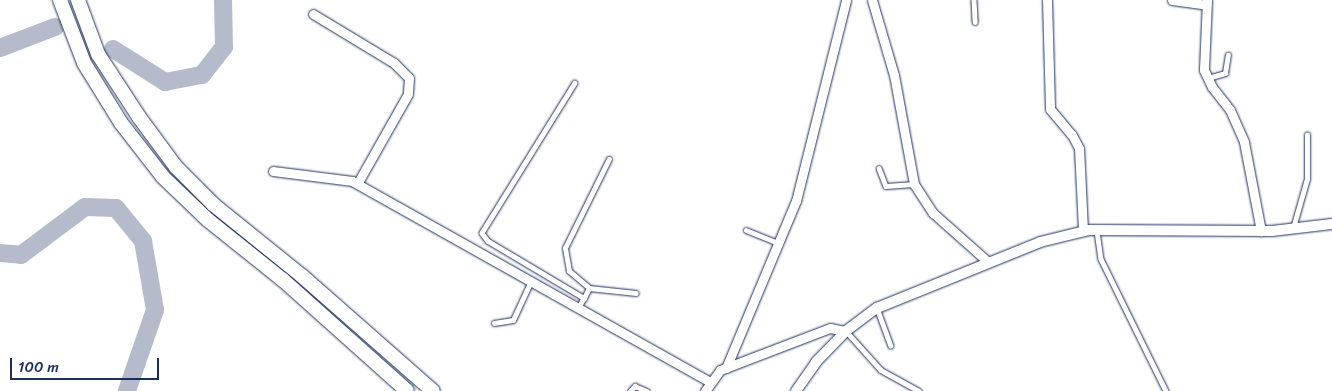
<!DOCTYPE html>
<html>
<head>
<meta charset="utf-8">
<style>
  body { margin:0 }
  #map { position:relative; width:1332px; height:391px; overflow:hidden; background:#fff; font-family:Sriracha,sans-serif }
  div>[style] { position:absolute }
  [style*='--x'] { left:calc(var(--x)*1px); top:calc(var(--y)*1px); width:calc(var(--w)*1px); rotate:calc(var(--a)*1deg) }
  .river>* { height:18px; margin:-9px; padding:0 9px; transform-origin:9px; border-radius:9px; background:#b5bbca }
  .roads { filter:drop-shadow(0 0 1px #1b2f5e) drop-shadow(0 0 1px #1b2f5e) }
  .service>* { height:4.5px; margin:-2.25px; padding:0 2.25px; transform-origin:2.25px; border-radius:2.25px; background:#fff }
  .minor>* { height:9px; margin:-4.5px; padding:0 4.5px; transform-origin:4.5px; border-radius:4.5px; background:#fff }
  .tertiary>* { height:10px; margin:-5px; padding:0 5px; transform-origin:5px; border-radius:5px; background:#fff }
  .trunk>* { height:14px; margin:-7px; padding:0 7px; transform-origin:7px; border-radius:7px; background:#fff }
  span { translate:-50% -50%; white-space:nowrap; text-align:center; line-height:1.15; -webkit-text-stroke:4px #fff; paint-order:stroke }
  .scale { position:absolute; left:10px; top:358px; width:149px; height:22px; box-sizing:border-box; border:2px solid #1b2f5e; border-top:0; padding-left:6px; font-size:15px; line-height:18px; white-space:nowrap; color:#1b2f5e; -webkit-text-stroke:4px #fff; paint-order:stroke }
</style>
</head>
<body>
<div id="map">
  <div class="river">
    <div style="--x:0;--y:48;--w:59;--a:-20.9"></div>
    <div style="--x:113;--y:49;--w:62;--a:32.4"></div>
    <div style="--x:165;--y:82;--w:38;--a:-11"></div>
    <div style="--x:202;--y:75;--w:36;--a:-52"></div>
    <div style="--x:224;--y:47;--w:47;--a:-91.2"></div>
    <div style="--x:0;--y:253;--w:21;--a:5"></div>
    <div style="--x:21;--y:255;--w:80;--a:-36.9"></div>
    <div style="--x:85;--y:207;--w:31;--a:2"></div>
    <div style="--x:116;--y:208;--w:43;--a:50.7"></div>
    <div style="--x:143;--y:241;--w:70;--a:80.1"></div>
    <div style="--x:155;--y:310;--w:86;--a:109.1"></div>
  </div>
  <div class="roads">
    <div class="service">
      <div style="--x:974;--y:0;--w:22;--a:87"></div>
      <div style="--x:1208;--y:78;--w:18;--a:-16"></div>
      <div style="--x:1225;--y:73;--w:18;--a:-81"></div>
      <div style="--x:575;--y:83;--w:176;--a:121.8"></div>
      <div style="--x:482;--y:233;--w:10;--a:53"></div>
      <div style="--x:488;--y:241;--w:112;--a:30.7"></div>
      <div style="--x:584;--y:298;--w:11;--a:117"></div>
      <div style="--x:879;--y:168;--w:19;--a:69"></div>
      <div style="--x:886;--y:186;--w:28;--a:-4"></div>
      <div style="--x:1293;--y:228;--w:51;--a:-74.1"></div>
      <div style="--x:1307;--y:179;--w:44;--a:-90"></div>
      <div style="--x:746;--y:230;--w:35;--a:22"></div>
      <div style="--x:1097;--y:231;--w:28;--a:82"></div>
      <div style="--x:1101;--y:259;--w:147;--a:63.8"></div>
      <div style="--x:589;--y:288;--w:26;--a:-140"></div>
      <div style="--x:569;--y:271;--w:23;--a:-100"></div>
      <div style="--x:565;--y:248;--w:99;--a:-63.7"></div>
      <div style="--x:584;--y:298;--w:11;--a:-63"></div>
      <div style="--x:589;--y:288;--w:47;--a:6.1"></div>
      <div style="--x:877;--y:308;--w:40;--a:69.8"></div>
      <div style="--x:494;--y:323;--w:19;--a:-9"></div>
      <div style="--x:513;--y:320;--w:43;--a:-65.2"></div>
      <div style="--x:846;--y:331;--w:52;--a:48.1"></div>
      <div style="--x:881;--y:370;--w:43;--a:28.9"></div>
      <div style="--x:630;--y:391;--w:7;--a:-45"></div>
      <div style="--x:635;--y:386;--w:13;--a:23"></div>
    </div>
    <div class="minor">
      <div style="--x:872;--y:0;--w:78;--a:73.7"></div>
      <div style="--x:894;--y:75;--w:111;--a:79.6"></div>
      <div style="--x:914;--y:184;--w:35;--a:57"></div>
      <div style="--x:933;--y:213;--w:74;--a:41.7"></div>
      <div style="--x:1047;--y:0;--w:109;--a:88.4"></div>
      <div style="--x:1050;--y:109;--w:34;--a:50"></div>
      <div style="--x:1072;--y:135;--w:15;--a:62"></div>
      <div style="--x:1079;--y:148;--w:83;--a:87.2"></div>
      <div style="--x:1172;--y:0;--w:35;--a:8"></div>
      <div style="--x:1207;--y:0;--w:70;--a:92.5"></div>
      <div style="--x:1204;--y:70;--w:19;--a:65"></div>
      <div style="--x:1212;--y:87;--w:29;--a:52"></div>
      <div style="--x:1230;--y:110;--w:35;--a:66"></div>
      <div style="--x:1244;--y:142;--w:91;--a:79.2"></div>
      <div style="--x:313;--y:14;--w:95;--a:31.2"></div>
      <div style="--x:394;--y:63;--w:21;--a:45"></div>
      <div style="--x:409;--y:78;--w:16;--a:94"></div>
      <div style="--x:408;--y:94;--w:103;--a:119.5"></div>
      <div style="--x:273;--y:171;--w:80;--a:7.2"></div>
      <div style="--x:352;--y:181;--w:411;--a:29.3"></div>
      <div style="--x:726;--y:368;--w:181;--a:-67.3"></div>
      <div style="--x:796;--y:201;--w:207;--a:-76"></div>
      <div style="--x:705;--y:391;--w:26;--a:-54"></div>
      <div style="--x:720;--y:370;--w:118;--a:-20.9"></div>
      <div style="--x:830;--y:328;--w:16;--a:11"></div>
    </div>
    <div class="tertiary">
      <div style="--x:796;--y:391;--w:35;--a:-55"></div>
      <div style="--x:816;--y:362;--w:43;--a:-45.9"></div>
      <div style="--x:846;--y:331;--w:39;--a:-37"></div>
      <div style="--x:877;--y:308;--w:176;--a:-22"></div>
      <div style="--x:1040;--y:242;--w:50;--a:-13.8"></div>
      <div style="--x:1089;--y:230;--w:183;--a:0.3"></div>
      <div style="--x:1272;--y:231;--w:60;--a:-6.7"></div>
    </div>
    <div class="trunk">
      <div style="--x:60;--y:0;--w:67;--a:69.1"></div>
      <div style="--x:84;--y:63;--w:70;--a:58.3"></div>
      <div style="--x:121;--y:123;--w:68;--a:52.1"></div>
      <div style="--x:163;--y:177;--w:62;--a:43.7"></div>
      <div style="--x:208;--y:220;--w:96;--a:38.7"></div>
      <div style="--x:283;--y:280;--w:166;--a:41.8"></div>
      <div style="--x:78;--y:0;--w:58;--a:69.7"></div>
      <div style="--x:98;--y:54;--w:75;--a:56.9"></div>
      <div style="--x:139;--y:117;--w:62;--a:53.5"></div>
      <div style="--x:176;--y:167;--w:54;--a:45"></div>
      <div style="--x:214;--y:205;--w:113;--a:38.9"></div>
      <div style="--x:302;--y:276;--w:174;--a:41.3"></div>
    </div>
  </div>
  <div class="scale">100 m</div>
</div>
</body>
</html>
